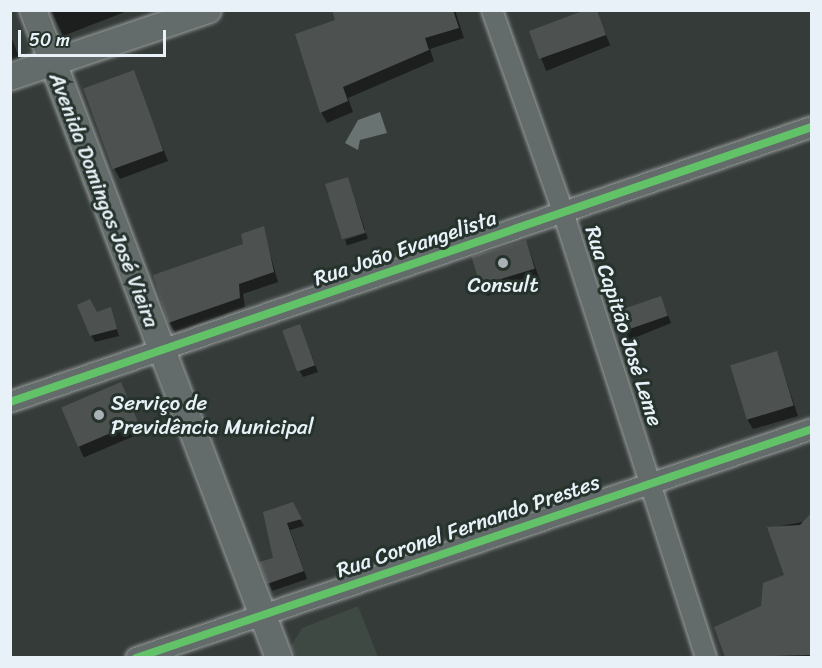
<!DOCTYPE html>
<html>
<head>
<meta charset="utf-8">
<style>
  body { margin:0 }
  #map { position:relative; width:822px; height:668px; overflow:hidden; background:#353b38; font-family:Sriracha,sans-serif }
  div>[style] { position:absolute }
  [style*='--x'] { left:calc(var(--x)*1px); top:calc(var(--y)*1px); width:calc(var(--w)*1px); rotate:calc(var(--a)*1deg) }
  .built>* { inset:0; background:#3e4944 }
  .water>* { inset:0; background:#687372 }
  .shadow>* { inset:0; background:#0007; transform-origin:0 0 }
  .building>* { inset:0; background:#4d5250; transform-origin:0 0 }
  .roads { filter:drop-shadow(0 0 2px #9a9f9f) drop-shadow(0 0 2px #9a9f9f) }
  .minor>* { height:20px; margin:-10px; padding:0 10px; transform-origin:10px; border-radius:10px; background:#646b6b }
  .major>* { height:26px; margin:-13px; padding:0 13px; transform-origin:13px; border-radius:13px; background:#646b6b }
  .cycleway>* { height:8px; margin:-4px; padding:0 4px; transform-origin:4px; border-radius:4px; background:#61c268 }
  .dots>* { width:16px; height:16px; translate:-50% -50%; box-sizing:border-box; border:3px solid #26332d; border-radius:50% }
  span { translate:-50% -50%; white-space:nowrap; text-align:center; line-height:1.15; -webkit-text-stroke:6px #26332d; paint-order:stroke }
  .street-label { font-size:21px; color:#e8f1f8 }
  .poi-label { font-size:21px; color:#e8f1f8 }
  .left { translate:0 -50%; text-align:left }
  .frame { position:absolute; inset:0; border:12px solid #e8f1f8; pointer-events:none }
  .scale { position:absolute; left:18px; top:30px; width:148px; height:27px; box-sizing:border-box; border:3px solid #e8f1f8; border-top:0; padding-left:8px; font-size:18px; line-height:21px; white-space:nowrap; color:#e8f1f8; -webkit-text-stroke:4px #26332d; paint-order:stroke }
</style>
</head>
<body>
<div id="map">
  <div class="built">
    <div style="clip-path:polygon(358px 606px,378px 657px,296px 657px,291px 646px,302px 628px)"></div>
  </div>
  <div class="water">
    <div style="clip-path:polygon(380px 112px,387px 133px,360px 140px,358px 150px,345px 143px,358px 120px)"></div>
  </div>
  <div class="shadow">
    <div style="clip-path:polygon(51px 10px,130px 10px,63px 36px)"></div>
    <div style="clip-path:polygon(333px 10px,455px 10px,464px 38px,430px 49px,434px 61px,348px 98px,353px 112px,327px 123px,321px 112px,337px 21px)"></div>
    <div style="left:596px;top:10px;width:38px;height:69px;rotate:68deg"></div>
    <div style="clip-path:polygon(10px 34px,23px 67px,10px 71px)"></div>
    <div style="clip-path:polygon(133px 72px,168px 161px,120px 179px,114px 168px)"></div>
    <div style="clip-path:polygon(348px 179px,365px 230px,344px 239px,338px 225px)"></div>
    <div style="clip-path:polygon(263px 228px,278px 282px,243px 294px,245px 307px,175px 332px,169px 322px)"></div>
    <div style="left:366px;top:233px;width:6px;height:22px;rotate:72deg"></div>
    <div style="clip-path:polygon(526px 242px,540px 280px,487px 296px,481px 285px)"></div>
    <div style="left:661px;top:298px;width:27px;height:45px;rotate:68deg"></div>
    <div style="clip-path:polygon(110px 309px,119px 336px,95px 342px,91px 335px)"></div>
    <div style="clip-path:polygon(303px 333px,318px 372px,303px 377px,299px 370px)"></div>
    <div style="clip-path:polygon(777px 353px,798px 416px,753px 429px,747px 419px)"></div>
    <div style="left:121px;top:384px;width:53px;height:63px;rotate:67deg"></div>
    <div style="clip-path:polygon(292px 504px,304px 526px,290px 530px,307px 579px,272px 591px,261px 563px,274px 559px)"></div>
    <div style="clip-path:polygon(803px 522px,812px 524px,812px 658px,726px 658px,716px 627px,762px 607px,786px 576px,769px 528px)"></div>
  </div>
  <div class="building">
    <div style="clip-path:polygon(332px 10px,453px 10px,459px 28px,425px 38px,429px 50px,343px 87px,348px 101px,320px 113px,295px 34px,335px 20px)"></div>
    <div style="clip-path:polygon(585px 10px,597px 10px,606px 35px,539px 59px,529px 31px)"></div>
    <div style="left:134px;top:70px;width:86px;height:54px;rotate:70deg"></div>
    <div style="left:348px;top:177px;width:58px;height:24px;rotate:73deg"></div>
    <div style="clip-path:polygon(264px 226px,274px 272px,239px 284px,240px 298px,168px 323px,153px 275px,243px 244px,241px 234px)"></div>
    <div style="left:526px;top:240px;width:30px;height:57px;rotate:73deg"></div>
    <div style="left:661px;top:296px;width:21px;height:47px;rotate:71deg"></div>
    <div style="clip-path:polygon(90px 299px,97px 312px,111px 307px,117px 329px,90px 336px,77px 305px)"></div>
    <div style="left:300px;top:324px;width:44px;height:19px;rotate:70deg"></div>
    <div style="left:777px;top:351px;width:57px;height:49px;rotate:73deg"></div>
    <div style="left:121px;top:382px;width:43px;height:65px;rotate:67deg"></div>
    <div style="clip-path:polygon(293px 502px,302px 519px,287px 523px,304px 571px,267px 584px,259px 562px,273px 558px,263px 512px)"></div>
    <div style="clip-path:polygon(812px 512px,812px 655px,725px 657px,714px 627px,761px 606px,763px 583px,784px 575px,767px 527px,800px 525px)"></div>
  </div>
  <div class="roads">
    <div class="minor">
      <div style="--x:492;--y:10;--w:214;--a:70.6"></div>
      <div style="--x:563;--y:212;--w:468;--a:72.2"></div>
      <div style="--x:10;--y:402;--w:848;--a:-18.93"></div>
      <div style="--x:136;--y:658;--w:714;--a:-18.71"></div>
    </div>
    <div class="major">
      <div style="--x:33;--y:10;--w:693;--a:69.21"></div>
      <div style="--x:10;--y:77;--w:209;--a:-18.7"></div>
    </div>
  </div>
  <div class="cycleway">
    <div style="--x:10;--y:402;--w:848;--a:-18.93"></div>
    <div style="--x:136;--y:658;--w:714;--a:-18.71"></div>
  </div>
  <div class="dots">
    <div style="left:503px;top:263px;background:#a9b1b5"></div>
    <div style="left:99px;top:415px;background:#a9b1b5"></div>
  </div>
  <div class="street-label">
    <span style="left:104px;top:200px;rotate:69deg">Avenida Domingos José Vieira</span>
    <span style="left:405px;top:248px;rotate:-19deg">Rua João Evangelista</span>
    <span style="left:624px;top:326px;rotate:72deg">Rua Capitão José Leme</span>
    <span style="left:468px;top:526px;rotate:-19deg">Rua Coronel Fernando Prestes</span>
  </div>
  <div class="poi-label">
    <span style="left:503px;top:285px">Consult</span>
    <span class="left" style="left:111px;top:415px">Serviço de<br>Previdência Municipal</span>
  </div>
  <div class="frame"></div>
  <div class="scale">50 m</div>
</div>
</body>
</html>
